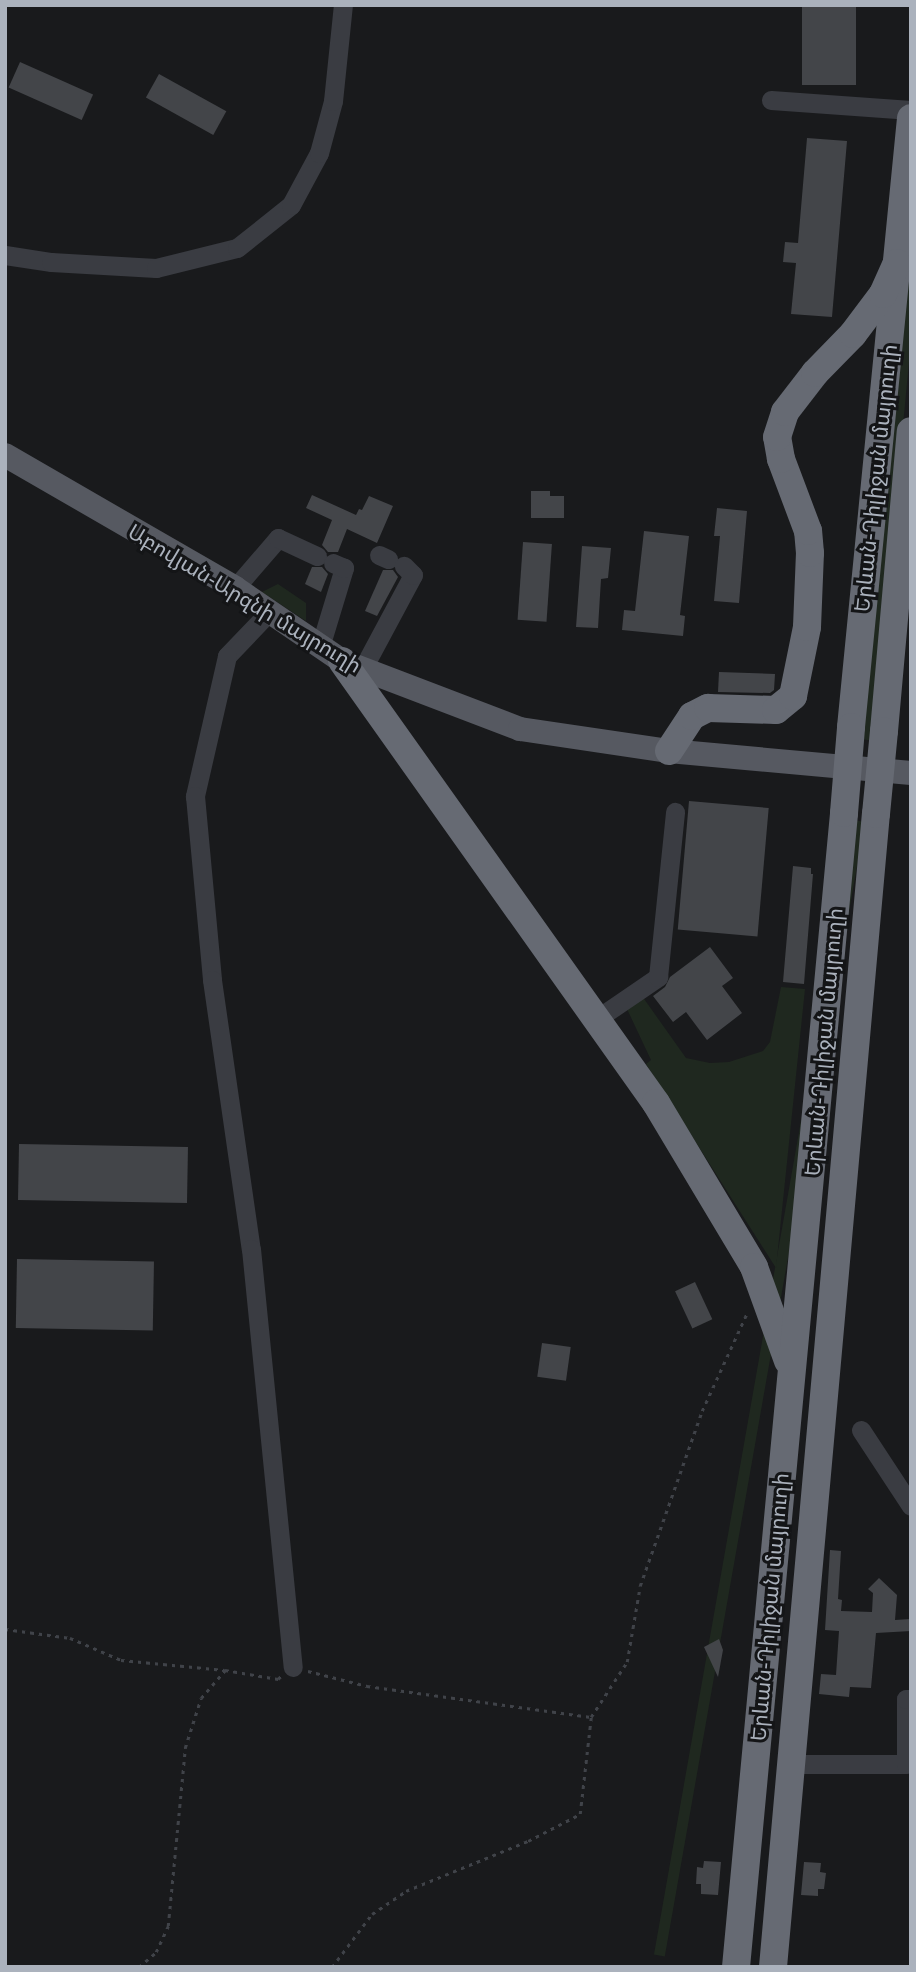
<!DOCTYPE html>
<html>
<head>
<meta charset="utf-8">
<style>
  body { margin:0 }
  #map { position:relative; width:916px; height:1972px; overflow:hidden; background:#191a1c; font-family:"Noto Sans","Noto Sans Armenian",sans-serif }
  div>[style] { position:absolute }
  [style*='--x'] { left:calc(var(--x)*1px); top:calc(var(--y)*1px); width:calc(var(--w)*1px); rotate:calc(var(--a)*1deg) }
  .green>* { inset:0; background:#1f281f; transform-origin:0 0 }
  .building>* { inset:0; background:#434549; transform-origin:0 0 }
  .path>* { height:2.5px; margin-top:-1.25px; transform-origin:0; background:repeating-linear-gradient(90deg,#404349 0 3.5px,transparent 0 8.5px) }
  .minor>* { height:19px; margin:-9.5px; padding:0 9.5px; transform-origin:9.5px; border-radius:9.5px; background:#3a3c42 }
  .major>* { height:24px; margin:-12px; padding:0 12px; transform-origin:12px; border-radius:12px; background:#565961 }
  .highway>* { height:28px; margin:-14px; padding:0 14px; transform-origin:14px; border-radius:14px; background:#666a73 }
  .highway-bridge>* { height:28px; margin:-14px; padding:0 14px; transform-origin:14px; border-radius:14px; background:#666a73 }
  span { translate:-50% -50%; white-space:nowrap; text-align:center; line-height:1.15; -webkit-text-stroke:6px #141517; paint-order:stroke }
  .street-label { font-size:21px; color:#abb2bd }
  .frame { position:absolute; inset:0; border:7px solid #abb2bd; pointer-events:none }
</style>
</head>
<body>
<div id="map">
  <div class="green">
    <div style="clip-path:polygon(911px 214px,911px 341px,873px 741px,861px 739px)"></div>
    <div style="clip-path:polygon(278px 584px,306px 603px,306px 621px,262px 592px)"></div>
    <div style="left:854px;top:820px;width:11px;height:1152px;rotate:10deg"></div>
    <div style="clip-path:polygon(781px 987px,805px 989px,776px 1268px,646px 1064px,651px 1060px,627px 1009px,642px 996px,686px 1058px,710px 1063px,729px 1062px,763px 1051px,770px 1042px)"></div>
  </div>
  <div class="building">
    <div style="left:802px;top:5px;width:54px;height:80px"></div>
    <div style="left:20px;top:62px;width:80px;height:28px;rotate:24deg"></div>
    <div style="left:159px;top:74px;width:77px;height:27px;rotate:29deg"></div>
    <div style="clip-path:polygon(807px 138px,847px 141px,832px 317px,791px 314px,796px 263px,783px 262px,785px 242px,798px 243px)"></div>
    <div style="clip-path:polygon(531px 491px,550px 491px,550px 496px,564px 496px,564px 518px,531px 518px)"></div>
    <div style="clip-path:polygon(312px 495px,356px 515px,359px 509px,362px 510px,369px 496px,393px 506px,377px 543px,347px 529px,338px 552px,328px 552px,322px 545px,332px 520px,306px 508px)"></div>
    <div style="clip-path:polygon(717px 508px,747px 511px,739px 603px,714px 601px,720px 536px,714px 536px)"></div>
    <div style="clip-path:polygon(644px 531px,689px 536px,680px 615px,685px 616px,683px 636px,622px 630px,624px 610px,635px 611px)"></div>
    <div style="left:523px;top:542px;width:29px;height:78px;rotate:4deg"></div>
    <div style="clip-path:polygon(582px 546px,611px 548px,608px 578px,601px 579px,598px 628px,576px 627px)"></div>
    <div style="clip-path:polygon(312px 567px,322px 567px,328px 574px,321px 592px,305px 584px)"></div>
    <div style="clip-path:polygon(383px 570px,393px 570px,398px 577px,377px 616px,365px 611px)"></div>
    <div style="clip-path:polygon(719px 672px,775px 674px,774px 690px,770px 693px,718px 692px)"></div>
    <div style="left:689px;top:801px;width:80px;height:129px;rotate:5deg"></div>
    <div style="clip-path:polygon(793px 866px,811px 868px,811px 874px,813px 874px,804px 984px,783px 982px)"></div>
    <div style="clip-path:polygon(710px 947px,733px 978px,722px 986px,742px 1013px,707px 1040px,686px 1012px,673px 1022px,653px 996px,665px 987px,670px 977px)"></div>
    <div style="left:19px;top:1144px;width:169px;height:56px;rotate:1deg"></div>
    <div style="left:17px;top:1259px;width:137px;height:69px;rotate:1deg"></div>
    <div style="left:695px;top:1282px;width:41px;height:22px;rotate:65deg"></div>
    <div style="left:542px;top:1343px;width:29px;height:34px;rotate:8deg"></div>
    <div style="clip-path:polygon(830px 1550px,841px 1551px,838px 1599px,842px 1600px,841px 1611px,872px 1612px,873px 1593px,868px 1589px,879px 1578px,897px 1595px,895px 1620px,911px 1619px,911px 1631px,876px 1633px,871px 1688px,850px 1687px,849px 1697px,819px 1694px,821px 1674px,836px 1675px,839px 1631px,825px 1630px)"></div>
    <div style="clip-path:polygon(719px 1639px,723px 1650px,718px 1677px,704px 1647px)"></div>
    <div style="clip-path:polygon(704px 1861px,721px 1862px,718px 1895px,701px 1894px,701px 1884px,696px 1884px,697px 1867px,703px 1868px)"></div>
    <div style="clip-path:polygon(804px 1862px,821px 1863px,820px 1872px,826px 1873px,824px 1889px,818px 1889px,818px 1896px,801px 1895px)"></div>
  </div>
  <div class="path">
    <div style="--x:5;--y:1629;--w:66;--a:7.9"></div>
    <div style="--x:70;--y:1638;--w:56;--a:23.3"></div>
    <div style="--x:121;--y:1660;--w:104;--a:5.5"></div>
    <div style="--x:225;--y:1670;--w:54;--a:9.6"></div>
    <div style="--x:278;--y:1679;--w:4;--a:-45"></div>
    <div style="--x:308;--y:1671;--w:61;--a:14.3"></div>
    <div style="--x:367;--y:1686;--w:226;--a:7.9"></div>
    <div style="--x:139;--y:1967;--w:23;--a:-41"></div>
    <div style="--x:156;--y:1952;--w:29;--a:-65"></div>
    <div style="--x:168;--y:1926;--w:179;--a:-84.5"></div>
    <div style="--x:185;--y:1748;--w:52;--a:-72.3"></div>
    <div style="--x:201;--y:1698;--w:37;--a:-49"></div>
    <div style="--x:332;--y:1967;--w:66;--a:-53"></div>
    <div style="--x:372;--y:1914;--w:41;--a:-34.1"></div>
    <div style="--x:406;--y:1891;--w:132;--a:-22.3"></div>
    <div style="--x:528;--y:1841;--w:59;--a:-27.4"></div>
    <div style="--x:580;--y:1814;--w:98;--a:-83.5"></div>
    <div style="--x:591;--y:1717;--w:66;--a:-56.8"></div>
    <div style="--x:627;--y:1662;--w:77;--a:-80.3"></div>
    <div style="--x:640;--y:1586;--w:186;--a:-70.5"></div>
    <div style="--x:702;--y:1411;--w:108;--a:-65.3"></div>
  </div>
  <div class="minor">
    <div style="--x:771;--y:100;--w:140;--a:4.1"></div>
    <div style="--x:5;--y:255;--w:47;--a:8.7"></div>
    <div style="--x:51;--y:262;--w:105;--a:3.3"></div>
    <div style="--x:156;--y:268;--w:83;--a:-13.9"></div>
    <div style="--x:237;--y:248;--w:69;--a:-38.5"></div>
    <div style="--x:291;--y:205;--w:59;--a:-61.7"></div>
    <div style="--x:319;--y:153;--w:54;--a:-74.9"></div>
    <div style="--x:333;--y:101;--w:97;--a:-84.1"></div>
    <div style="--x:379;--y:555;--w:10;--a:24"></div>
    <div style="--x:235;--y:588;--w:66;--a:-49.3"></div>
    <div style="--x:278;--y:538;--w:43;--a:24.8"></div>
    <div style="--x:269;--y:612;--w:61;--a:133.7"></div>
    <div style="--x:227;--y:656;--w:144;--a:102.9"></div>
    <div style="--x:195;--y:796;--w:185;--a:84.7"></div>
    <div style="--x:212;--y:980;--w:272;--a:81.8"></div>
    <div style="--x:251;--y:1249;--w:420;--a:84.3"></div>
    <div style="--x:320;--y:647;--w:83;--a:-73.1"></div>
    <div style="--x:344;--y:568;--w:12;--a:-156"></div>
    <div style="--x:362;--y:670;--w:108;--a:-61.8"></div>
    <div style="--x:413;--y:575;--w:13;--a:-135"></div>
    <div style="--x:598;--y:1018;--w:73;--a:-34.3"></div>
    <div style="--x:658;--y:977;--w:166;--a:-84.1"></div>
    <div style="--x:861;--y:1430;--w:91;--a:56.7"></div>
    <div style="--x:792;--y:1764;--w:114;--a:0"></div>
    <div style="--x:906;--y:1764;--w:65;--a:-90"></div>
    <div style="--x:906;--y:1699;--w:5;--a:0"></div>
  </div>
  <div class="major">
    <div style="--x:5;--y:455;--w:266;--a:30"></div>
    <div style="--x:235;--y:588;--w:130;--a:34.3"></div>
    <div style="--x:342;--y:661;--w:191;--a:20.9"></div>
    <div style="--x:520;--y:729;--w:151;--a:8.4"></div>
    <div style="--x:669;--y:751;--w:243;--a:5.2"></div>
  </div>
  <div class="highway">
    <div style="--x:342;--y:661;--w:542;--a:54.61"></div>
    <div style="--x:656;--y:1103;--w:191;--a:59.1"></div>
    <div style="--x:754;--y:1267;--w:100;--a:70.1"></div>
    <div style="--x:851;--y:727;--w:612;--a:-84.37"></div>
    <div style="--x:884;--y:731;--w:301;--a:-84.9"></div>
    <div style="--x:669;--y:751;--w:42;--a:-56.7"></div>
    <div style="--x:692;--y:716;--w:18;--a:-27"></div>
    <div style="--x:708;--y:708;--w:68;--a:1.7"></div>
    <div style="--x:776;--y:710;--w:22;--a:-39"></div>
    <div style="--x:793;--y:696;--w:70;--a:-78.5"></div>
    <div style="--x:807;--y:627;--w:74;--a:-87.7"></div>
    <div style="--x:810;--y:553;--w:22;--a:-95"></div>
    <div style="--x:808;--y:531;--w:77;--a:-110.6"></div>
    <div style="--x:781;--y:459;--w:22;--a:-100"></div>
    <div style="--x:777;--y:437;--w:26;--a:-72"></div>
    <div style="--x:785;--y:412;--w:49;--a:-52.4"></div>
    <div style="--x:815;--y:373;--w:54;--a:-45.7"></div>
    <div style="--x:853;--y:334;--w:50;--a:-53.1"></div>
    <div style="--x:883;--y:294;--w:34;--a:-66"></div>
    <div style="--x:736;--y:1967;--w:1159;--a:-84.65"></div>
    <div style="--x:773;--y:1967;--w:1158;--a:-84.9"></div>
  </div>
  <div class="highway-bridge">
    <div style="--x:844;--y:813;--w:86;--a:-85.3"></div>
    <div style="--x:876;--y:814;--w:83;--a:-84.5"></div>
  </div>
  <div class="street-label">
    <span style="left:875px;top:478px;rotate:-84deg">Երևան-Դիլիջան մայրուղի</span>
    <span style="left:245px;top:598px;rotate:31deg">Աբովյան-Արզնի մայրուղի</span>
    <span style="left:823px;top:1042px;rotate:-85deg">Երևան-Դիլիջան մայրուղի</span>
    <span style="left:769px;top:1607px;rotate:-85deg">Երևան-Դիլիջան մայրուղի</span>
  </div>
  <div class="frame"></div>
</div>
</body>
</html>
